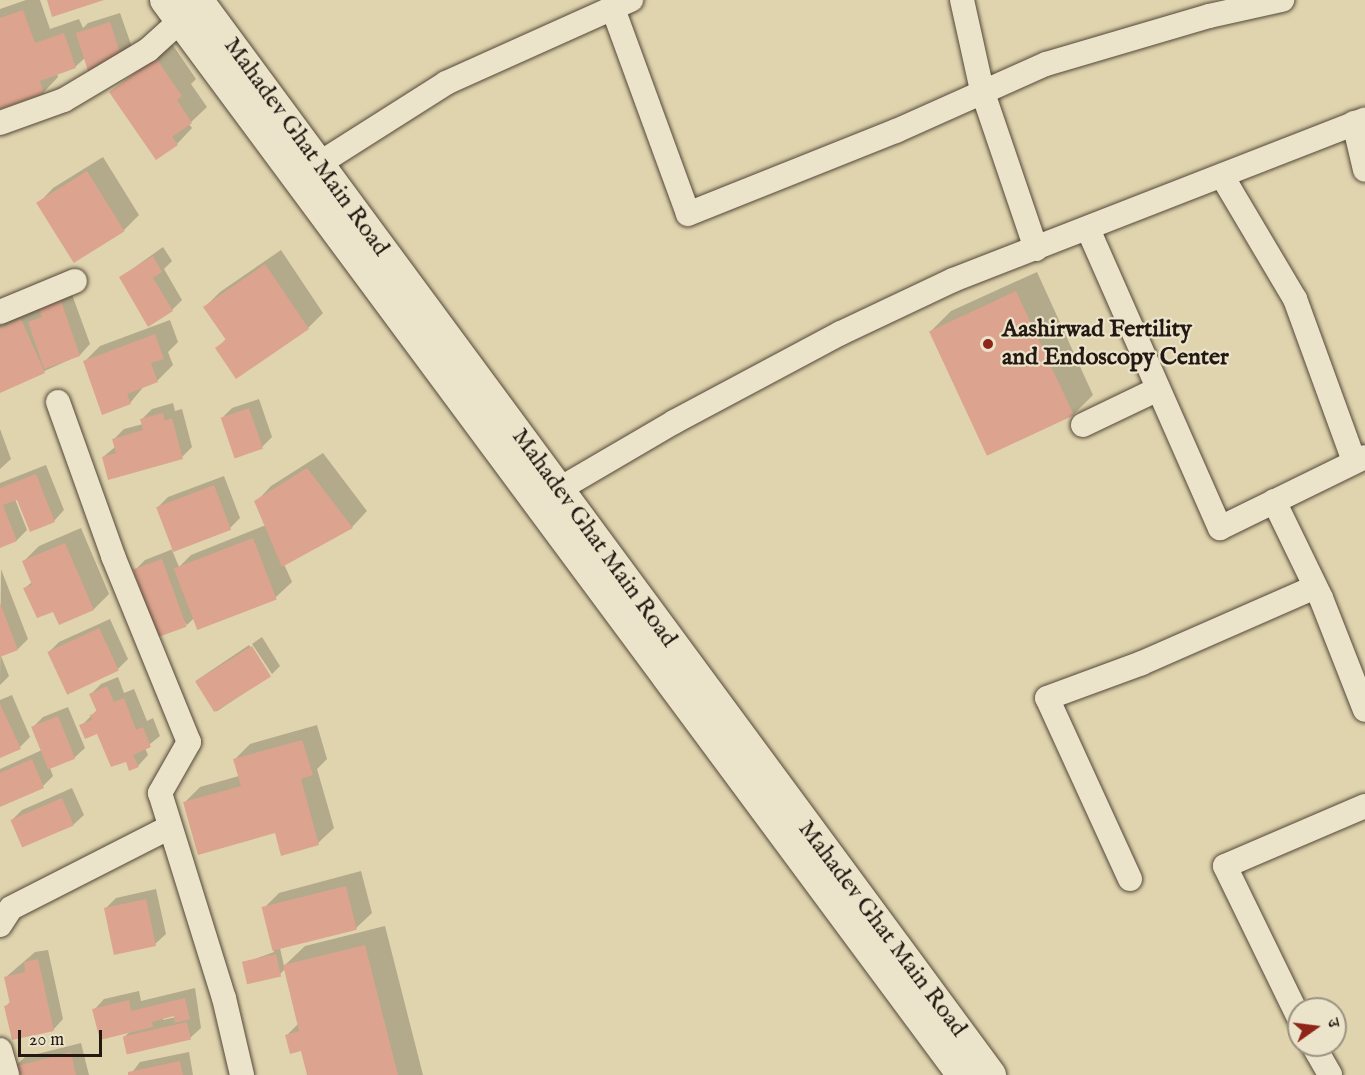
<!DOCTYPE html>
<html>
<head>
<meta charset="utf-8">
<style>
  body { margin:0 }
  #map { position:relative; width:1365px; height:1075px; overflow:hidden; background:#e0d4ae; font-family:"IM FELL English","Noto Serif Devanagari",serif }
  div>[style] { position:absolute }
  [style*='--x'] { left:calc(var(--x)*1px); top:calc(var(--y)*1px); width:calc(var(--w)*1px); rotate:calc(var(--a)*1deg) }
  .shadow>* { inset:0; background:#0003; transform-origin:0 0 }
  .building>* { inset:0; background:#dca48f; transform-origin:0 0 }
  .roads { filter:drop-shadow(0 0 2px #534839) drop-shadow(0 0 2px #534839) }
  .minor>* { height:24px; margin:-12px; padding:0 12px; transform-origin:12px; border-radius:12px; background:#ebe3ca }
  .tertiary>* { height:30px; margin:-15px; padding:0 15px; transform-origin:15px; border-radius:15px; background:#ebe3ca }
  .dots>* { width:16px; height:16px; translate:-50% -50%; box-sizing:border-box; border:3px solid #ebe3ca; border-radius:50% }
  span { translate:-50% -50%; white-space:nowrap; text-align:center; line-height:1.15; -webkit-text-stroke:4.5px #ebe3ca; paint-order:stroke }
  .street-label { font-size:24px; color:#241912 }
  .poi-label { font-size:24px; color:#241912; font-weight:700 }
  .left { translate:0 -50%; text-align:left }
  .north { position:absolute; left:1287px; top:997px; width:60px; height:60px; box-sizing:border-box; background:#ebe3ca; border:2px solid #9b9280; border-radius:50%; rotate:76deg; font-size:16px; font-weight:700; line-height:24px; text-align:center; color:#241912 }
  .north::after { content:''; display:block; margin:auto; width:21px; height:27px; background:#8f2418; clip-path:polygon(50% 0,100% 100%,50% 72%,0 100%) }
  .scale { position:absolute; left:18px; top:1030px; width:84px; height:27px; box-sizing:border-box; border:3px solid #241912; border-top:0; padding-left:8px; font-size:18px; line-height:21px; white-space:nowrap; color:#241912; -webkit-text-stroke:4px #ebe3ca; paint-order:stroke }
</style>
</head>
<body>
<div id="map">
  <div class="shadow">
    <div style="clip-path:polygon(26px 0,40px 0,50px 29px,79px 19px,83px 28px,88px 23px,120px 13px,133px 50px,122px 60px,86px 57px,75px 67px,57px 73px,58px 77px,43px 93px,0 106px,0 9px)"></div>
    <div style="clip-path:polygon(172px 44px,196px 79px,191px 84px,207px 107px,189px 124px,192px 128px,177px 144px,111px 92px)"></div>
    <div style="clip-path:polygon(103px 157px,139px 215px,124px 230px,38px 204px,53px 188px)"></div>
    <div style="clip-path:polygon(163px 247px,172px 261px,164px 269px,182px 300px,172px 310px,121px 277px)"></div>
    <div style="clip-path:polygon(281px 250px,323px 313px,308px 328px,217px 348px,226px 339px,205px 307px,220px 292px)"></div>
    <div style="clip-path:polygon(1037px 272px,1093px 395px,1073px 415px,931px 331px,951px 311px)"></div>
    <div style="clip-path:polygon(70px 289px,90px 344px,80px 355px,0 391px,0 321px)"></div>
    <div style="clip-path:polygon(170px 320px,178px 342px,168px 352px,173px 365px,157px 381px,145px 385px,130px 403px,84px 362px,100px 346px)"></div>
    <div style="clip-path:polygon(259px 399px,272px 437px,262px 447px,222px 418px,232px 408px)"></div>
    <div style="clip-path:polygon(173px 403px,175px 411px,182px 409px,192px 447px,182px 457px,103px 457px,115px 447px,113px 440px,124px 429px,143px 424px,142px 419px,152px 409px)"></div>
    <div style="clip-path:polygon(0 429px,11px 459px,0 469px)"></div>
    <div style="clip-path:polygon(323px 453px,367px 511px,352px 527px,284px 564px,292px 582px,276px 597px,194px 618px,187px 625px,135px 570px,145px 560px,173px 549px,158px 507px,168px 497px,224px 476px,240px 518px,230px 528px,172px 550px,179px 567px,191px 555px,266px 525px,256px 502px,271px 486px)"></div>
    <div style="clip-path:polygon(46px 465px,64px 510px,54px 521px,15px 499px,27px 530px,17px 540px,0 546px,0 483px)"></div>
    <div style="clip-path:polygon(81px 528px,109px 594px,94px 609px,60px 623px,54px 610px,25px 588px,32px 582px,23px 562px,39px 546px)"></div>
    <div style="clip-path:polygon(1px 569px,28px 639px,18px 649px,1px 656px,9px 676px,0 685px)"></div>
    <div style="clip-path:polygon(110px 619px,128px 659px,118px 669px,48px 653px,59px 642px)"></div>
    <div style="clip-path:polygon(262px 637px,280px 666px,272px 674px,252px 644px)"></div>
    <div style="left:249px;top:645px;width:37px;height:64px;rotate:56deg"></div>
    <div style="clip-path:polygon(118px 677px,124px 693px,134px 689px,147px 721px,153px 718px,160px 736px,145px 748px,148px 755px,138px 766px,98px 732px,81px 726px,97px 710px,91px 694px,101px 684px)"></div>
    <div style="clip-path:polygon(12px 695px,30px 737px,20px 747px,0 756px,0 700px)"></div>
    <div style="clip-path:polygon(68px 707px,85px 748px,74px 758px,50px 768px,53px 776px,43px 786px,0 805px,0 769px,42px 750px,33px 727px,43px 717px)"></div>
    <div style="clip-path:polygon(317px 725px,327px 759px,317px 769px,334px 828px,318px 843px,185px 802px,200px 787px,239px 776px,235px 759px,250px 744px)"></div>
    <div style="clip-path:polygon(72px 788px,84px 815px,73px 825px,12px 820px,22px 810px)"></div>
    <div style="clip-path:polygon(361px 871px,372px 913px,356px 928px,280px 948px,284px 966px,305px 946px,385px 926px,423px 1075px,309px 1075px,303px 1049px,287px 1035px,299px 1023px,285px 969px,280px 974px,244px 963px,274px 952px,264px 908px,279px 893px)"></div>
    <div style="clip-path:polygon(156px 889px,166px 934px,155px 944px,106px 908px,116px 898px)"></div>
    <div style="clip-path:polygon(48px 950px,63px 1019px,53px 1030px,6px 1006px,11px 1001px,6px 977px,35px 952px)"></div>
    <div style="clip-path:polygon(evenodd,195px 988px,201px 1028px,190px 1038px,124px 1037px,131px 1031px,94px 1010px,104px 999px,139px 991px,141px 1001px,195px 988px,175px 1014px,176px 1017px,163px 1020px,163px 1017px,175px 1014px)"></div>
    <div style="clip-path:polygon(81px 1043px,89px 1075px,16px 1075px,14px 1067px,25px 1057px)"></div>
    <div style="clip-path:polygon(189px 1052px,193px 1075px,130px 1075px,140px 1062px)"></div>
  </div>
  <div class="building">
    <div style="clip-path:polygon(47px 0,104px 0,52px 17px)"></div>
    <div style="clip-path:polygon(23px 10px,35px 43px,64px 33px,76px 68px,40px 81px,44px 94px,0 109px,0 18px)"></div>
    <div style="left:110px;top:22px;width:42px;height:36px;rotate:72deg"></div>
    <div style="clip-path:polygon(156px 58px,182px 96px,177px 100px,192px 123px,172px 137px,178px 145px,156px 160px,109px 92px)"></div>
    <div style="left:87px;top:171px;width:71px;height:60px;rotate:58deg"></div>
    <div style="clip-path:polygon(153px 256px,162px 272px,153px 278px,173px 311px,148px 327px,119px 277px)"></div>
    <div style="clip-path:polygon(265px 264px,309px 329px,236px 379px,215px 348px,226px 340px,203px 307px)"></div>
    <div style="left:1016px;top:291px;width:137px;height:96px;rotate:65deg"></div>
    <div style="clip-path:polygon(60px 298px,80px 356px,44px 369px,28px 322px,42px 317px,38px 306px)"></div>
    <div style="clip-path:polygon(21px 319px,45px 373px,0 393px,0 328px)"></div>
    <div style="clip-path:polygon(155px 334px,164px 359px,151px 363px,158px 382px,127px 394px,131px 404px,102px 415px,83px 361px)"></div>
    <div style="left:249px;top:408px;width:43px;height:30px;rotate:71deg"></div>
    <div style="clip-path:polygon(163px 413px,165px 421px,172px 418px,183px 459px,108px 480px,102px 457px,116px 453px,112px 439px,143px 430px,140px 419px)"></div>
    <div style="clip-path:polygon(307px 468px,353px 528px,282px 567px,254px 501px)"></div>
    <div style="clip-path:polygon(36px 474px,55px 522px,30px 532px,17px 500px,3px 505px,17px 541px,0 548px,0 488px)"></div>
    <div style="left:214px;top:485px;width:48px;height:62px;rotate:69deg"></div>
    <div style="left:253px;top:538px;width:66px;height:85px;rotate:69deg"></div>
    <div style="clip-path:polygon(65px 543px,94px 610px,59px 625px,53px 612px,37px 618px,23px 588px,32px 585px,22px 561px)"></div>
    <div style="left:162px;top:559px;width:72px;height:31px;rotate:70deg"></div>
    <div style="clip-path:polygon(0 603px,18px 650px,0 657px)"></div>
    <div style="left:99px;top:628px;width:47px;height:57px;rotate:65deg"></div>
    <div style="left:252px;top:646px;width:36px;height:67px;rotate:58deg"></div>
    <div style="clip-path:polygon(107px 686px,114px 702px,124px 698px,136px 730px,143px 727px,151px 747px,133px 755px,139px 767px,129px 771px,126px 762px,111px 767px,97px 734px,85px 739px,79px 725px,92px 720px,90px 715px,97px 712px,89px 694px)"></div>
    <div style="clip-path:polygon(0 704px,21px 749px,0 758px)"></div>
    <div style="left:58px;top:716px;width:46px;height:29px;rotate:68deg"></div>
    <div style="clip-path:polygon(302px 740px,313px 775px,301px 779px,319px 845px,281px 856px,275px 833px,198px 855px,183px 802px,241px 786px,233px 759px)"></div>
    <div style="clip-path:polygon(32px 759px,44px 788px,0 807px,0 773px)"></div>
    <div style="left:62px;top:798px;width:30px;height:56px;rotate:67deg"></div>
    <div style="left:346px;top:886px;width:45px;height:87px;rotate:76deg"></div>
    <div style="left:146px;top:899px;width:48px;height:43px;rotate:78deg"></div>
    <div style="clip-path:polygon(365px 945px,398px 1075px,307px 1075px,301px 1051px,290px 1054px,285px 1035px,299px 1031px,283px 965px)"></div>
    <div style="left:276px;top:954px;width:23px;height:35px;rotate:77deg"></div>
    <div style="clip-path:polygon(38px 959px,54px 1031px,12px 1040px,4px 1006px,10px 1004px,4px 977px,25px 972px,24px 962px)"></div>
    <div style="clip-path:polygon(185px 998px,190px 1019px,175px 1023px,174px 1016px,152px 1022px,153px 1027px,100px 1040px,92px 1009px,129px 1000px,131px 1011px)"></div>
    <div style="left:187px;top:1022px;width:18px;height:66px;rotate:77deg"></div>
    <div style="clip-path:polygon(71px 1052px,76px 1075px,15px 1075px,13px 1067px)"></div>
    <div style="clip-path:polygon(180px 1061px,183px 1075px,128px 1075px,128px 1072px)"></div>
  </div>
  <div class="roads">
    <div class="minor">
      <div style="--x:962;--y:0;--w:92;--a:77.5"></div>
      <div style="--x:982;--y:90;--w:168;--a:71.2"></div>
      <div style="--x:612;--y:6;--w:221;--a:69.9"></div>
      <div style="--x:688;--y:214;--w:224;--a:-21.8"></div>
      <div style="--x:896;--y:131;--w:164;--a:-24.1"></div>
      <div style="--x:1046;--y:64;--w:170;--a:-16.4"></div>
      <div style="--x:1209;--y:16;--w:75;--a:-12.4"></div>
      <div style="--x:0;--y:123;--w:68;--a:-19.8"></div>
      <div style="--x:64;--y:100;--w:98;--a:-30.8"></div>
      <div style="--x:148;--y:50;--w:43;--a:-42.2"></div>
      <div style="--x:1354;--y:123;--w:48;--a:76.8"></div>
      <div style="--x:306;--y:172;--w:166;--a:-32.4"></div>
      <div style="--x:446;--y:83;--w:203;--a:-24.2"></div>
      <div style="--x:1222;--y:176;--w:143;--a:59.3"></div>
      <div style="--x:1295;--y:299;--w:172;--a:70"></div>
      <div style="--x:1088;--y:229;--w:327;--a:66.2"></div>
      <div style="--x:1220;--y:528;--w:161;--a:-26.1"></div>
      <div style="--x:0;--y:312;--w:81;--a:-22.5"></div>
      <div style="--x:58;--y:402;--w:164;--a:70.3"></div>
      <div style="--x:113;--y:556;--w:201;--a:67.8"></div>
      <div style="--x:189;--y:742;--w:59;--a:119.6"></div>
      <div style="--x:160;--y:793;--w:215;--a:72.7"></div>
      <div style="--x:224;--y:998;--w:79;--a:76.8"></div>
      <div style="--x:1083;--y:425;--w:83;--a:-25.6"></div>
      <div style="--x:544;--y:498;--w:151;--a:-30.3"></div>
      <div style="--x:674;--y:422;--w:189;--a:-28.1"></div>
      <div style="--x:841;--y:333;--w:124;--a:-25.3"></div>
      <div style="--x:953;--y:280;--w:442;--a:-21.3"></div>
      <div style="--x:1274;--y:501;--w:108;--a:64.1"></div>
      <div style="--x:1321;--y:598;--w:120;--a:68.6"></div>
      <div style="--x:1130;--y:879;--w:199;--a:-114.6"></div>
      <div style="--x:1047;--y:698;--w:101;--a:-20.2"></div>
      <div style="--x:1142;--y:663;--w:189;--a:-23.7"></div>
      <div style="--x:0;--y:925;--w:20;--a:-57"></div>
      <div style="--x:11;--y:908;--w:178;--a:-27"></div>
      <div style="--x:1299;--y:1018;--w:169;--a:-116"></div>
      <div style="--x:1225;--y:866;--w:152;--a:-23.2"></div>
      <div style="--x:1313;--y:1045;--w:34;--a:60"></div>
      <div style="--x:0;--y:1050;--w:26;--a:74"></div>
    </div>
    <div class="tertiary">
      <div style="--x:165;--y:0;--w:1338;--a:53.45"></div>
      <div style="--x:198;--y:0;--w:1336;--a:53.58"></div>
    </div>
  </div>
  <div class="dots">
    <div style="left:988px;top:344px;background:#8f2418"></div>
  </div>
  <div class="street-label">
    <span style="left:306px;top:147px;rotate:54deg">Mahadev Ghat Main Road</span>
    <span style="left:594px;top:538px;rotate:54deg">Mahadev Ghat Main Road</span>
    <span style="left:882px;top:929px;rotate:53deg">Mahadev Ghat Main Road</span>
  </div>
  <div class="poi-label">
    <span class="left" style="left:1002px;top:344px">Aashirwad Fertility<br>and Endoscopy Center</span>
  </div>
  <div class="north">उ</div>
  <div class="scale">20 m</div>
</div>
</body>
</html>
